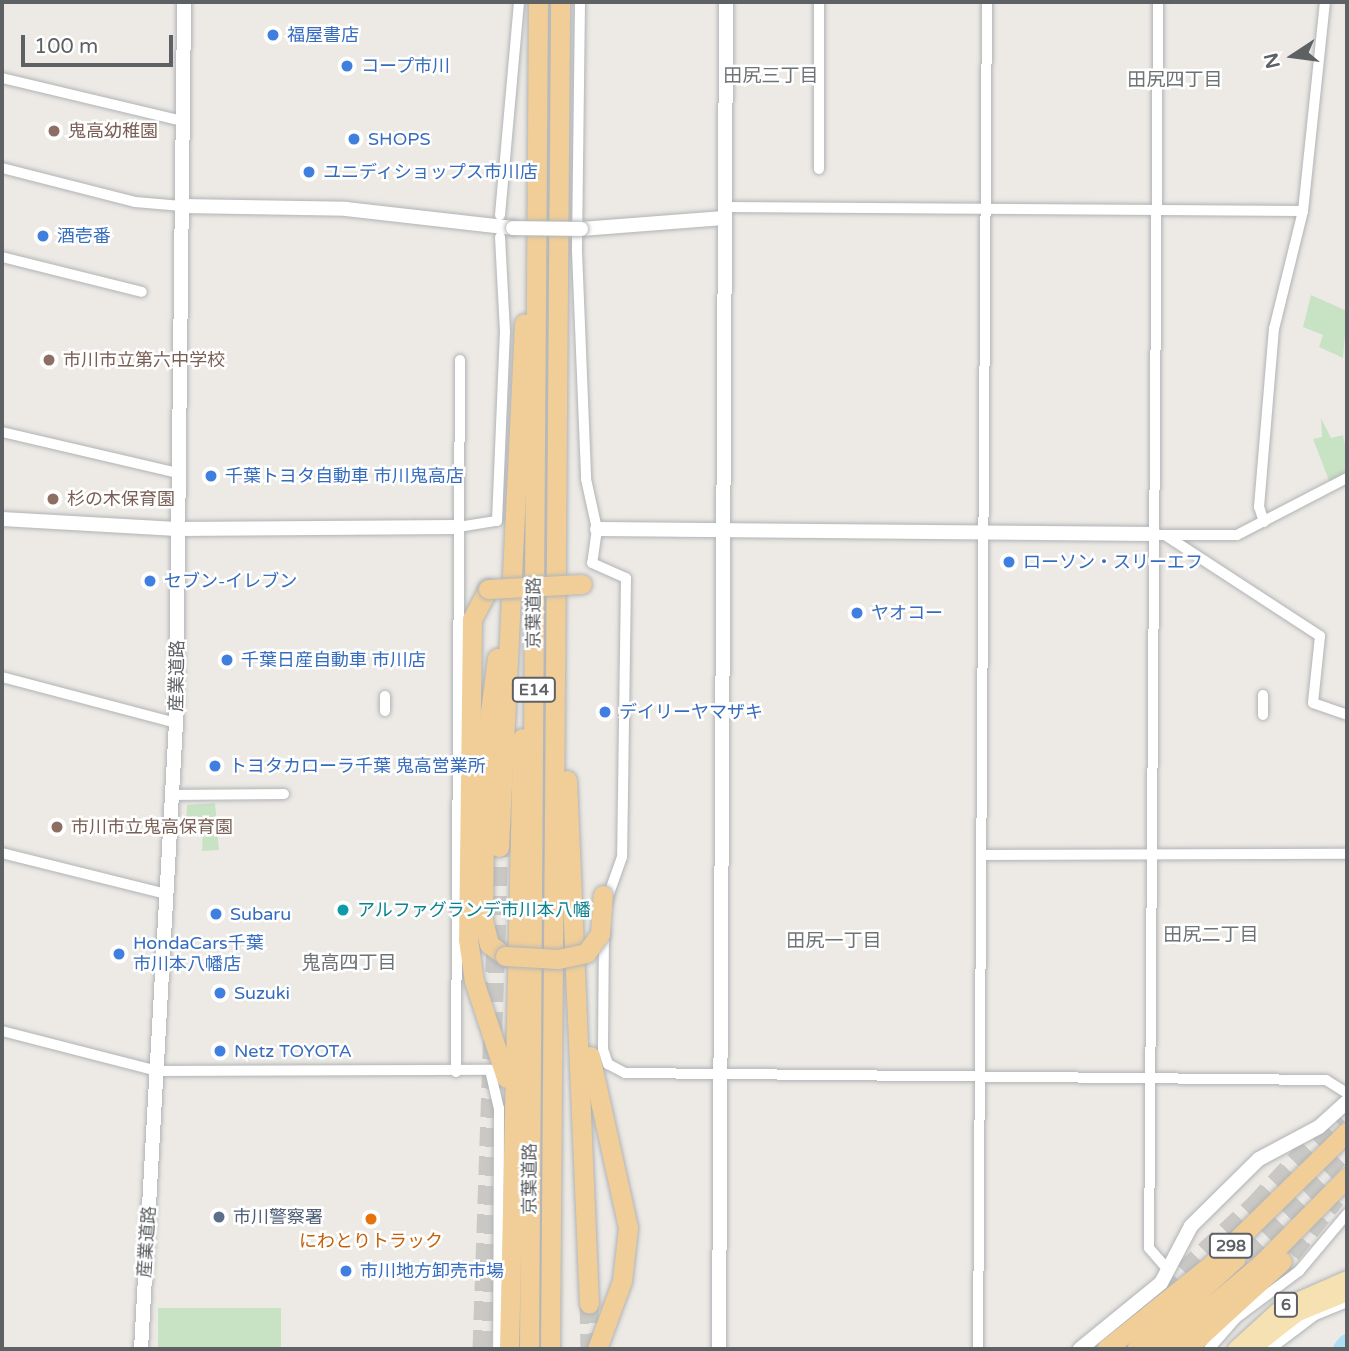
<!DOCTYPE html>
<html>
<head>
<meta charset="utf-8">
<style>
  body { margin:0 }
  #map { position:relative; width:1349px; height:1351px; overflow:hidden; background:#edeae5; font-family:"Varela Round","Noto Sans JP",sans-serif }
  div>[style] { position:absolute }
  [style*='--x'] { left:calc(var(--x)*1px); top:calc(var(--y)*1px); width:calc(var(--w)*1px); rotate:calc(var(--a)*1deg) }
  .green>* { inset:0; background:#c8e2c4; transform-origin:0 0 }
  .river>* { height:18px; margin:-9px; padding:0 9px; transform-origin:9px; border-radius:9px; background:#ade0f5 }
  .highway-tunnel>* { height:19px; margin-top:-9.5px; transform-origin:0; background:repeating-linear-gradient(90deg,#c9c8c5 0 19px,transparent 0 29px) }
  .roads { filter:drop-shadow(0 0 2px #b0b3b6) drop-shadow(0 0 2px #b0b3b6) }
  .street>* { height:10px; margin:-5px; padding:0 5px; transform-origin:5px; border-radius:5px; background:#fff }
  .secondary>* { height:14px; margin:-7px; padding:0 7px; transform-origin:7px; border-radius:7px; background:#fff }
  .primary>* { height:16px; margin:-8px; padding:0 8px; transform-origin:8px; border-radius:8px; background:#f6e1b2 }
  .highway>* { height:19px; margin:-9.5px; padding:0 9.5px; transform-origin:9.5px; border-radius:9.5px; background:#f1ce98 }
  .bridges { filter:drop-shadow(0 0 2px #b1b5b8) drop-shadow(0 0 2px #b1b5b8) }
  .secondary-bridge>* { height:14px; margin:-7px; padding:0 7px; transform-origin:7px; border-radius:7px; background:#fff }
  .highway-bridge>* { height:19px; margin:-9.5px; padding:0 9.5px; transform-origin:9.5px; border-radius:9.5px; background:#f1ce98 }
  .dots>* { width:19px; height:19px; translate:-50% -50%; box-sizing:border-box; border:4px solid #fff; border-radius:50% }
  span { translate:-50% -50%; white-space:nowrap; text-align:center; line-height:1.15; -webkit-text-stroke:5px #fff; paint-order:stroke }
  .shield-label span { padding:2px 5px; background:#fff; border:2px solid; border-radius:5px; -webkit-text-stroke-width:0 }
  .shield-label { font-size:16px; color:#5d6164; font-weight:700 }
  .shop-label { font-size:18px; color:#366cbe }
  .left { translate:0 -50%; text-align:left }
  .education-label { font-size:18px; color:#785e54 }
  .street-label { font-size:18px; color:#5d6164 }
  .culture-label { font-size:18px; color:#0d838f }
  .service-label { font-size:18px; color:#4e5e75 }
  .food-label { font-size:18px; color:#c56008 }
  .neighbourhood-label { font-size:19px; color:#6e7375 }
  .frame { position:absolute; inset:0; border:4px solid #5d6164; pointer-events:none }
  .north { position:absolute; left:1258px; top:21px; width:70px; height:70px; -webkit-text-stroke:5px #fff; paint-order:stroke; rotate:257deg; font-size:19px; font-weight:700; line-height:28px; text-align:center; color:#5d6164 }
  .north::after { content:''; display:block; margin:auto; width:24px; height:32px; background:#5d6164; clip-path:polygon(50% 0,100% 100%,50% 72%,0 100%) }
  .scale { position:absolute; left:21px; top:35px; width:152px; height:32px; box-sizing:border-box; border:4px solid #5d6164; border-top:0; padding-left:9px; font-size:21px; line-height:24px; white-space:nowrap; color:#5d6164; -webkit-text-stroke:5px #fff; paint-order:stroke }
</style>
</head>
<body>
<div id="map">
  <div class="green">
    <div style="clip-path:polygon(1311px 295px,1347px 311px,1343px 358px,1319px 347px,1323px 335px,1303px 327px)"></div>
    <div style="clip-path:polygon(1321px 418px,1331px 438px,1343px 435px,1347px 454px,1347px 473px,1330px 483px,1313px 439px,1322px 437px)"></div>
    <div style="clip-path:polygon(215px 803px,219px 850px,202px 851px,203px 829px,186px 826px,187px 805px)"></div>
    <div style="left:158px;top:1308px;width:123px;height:41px"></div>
  </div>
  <div class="river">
    <div style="--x:1342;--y:1349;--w:8;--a:-50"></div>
  </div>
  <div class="highway-tunnel">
    <div style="--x:1273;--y:1276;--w:100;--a:-51.1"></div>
    <div style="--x:1226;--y:1277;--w:177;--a:-46.8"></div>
    <div style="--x:589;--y:1304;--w:45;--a:88.7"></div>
    <div style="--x:1141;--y:1310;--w:156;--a:-42.9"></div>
    <div style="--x:1255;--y:1204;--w:122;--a:-47.3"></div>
    <div style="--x:482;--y:1349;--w:502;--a:-88.06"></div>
  </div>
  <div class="roads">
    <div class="street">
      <div style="--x:580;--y:2;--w:249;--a:90.7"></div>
      <div style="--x:577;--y:251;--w:228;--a:87.7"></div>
      <div style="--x:586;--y:479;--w:51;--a:77.6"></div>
      <div style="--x:597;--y:529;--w:34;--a:98"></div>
      <div style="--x:592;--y:563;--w:37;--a:24"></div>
      <div style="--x:626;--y:578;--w:279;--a:90.8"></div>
      <div style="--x:622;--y:857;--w:48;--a:109.6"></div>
      <div style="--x:1158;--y:2;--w:1246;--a:90.41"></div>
      <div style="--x:1149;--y:1248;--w:30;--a:49"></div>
      <div style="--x:2;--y:78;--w:185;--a:13.4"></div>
      <div style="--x:2;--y:168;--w:137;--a:14.3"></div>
      <div style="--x:135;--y:202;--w:47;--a:4.9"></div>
      <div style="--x:819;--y:169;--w:167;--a:-90"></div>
      <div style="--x:724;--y:207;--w:579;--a:0.4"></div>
      <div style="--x:500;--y:215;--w:214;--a:-84.9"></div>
      <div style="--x:2;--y:257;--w:144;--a:14"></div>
      <div style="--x:2;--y:432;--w:181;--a:13.1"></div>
      <div style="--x:1264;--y:522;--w:16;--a:-108"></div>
      <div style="--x:1259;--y:507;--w:179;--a:-85.2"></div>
      <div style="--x:1274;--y:329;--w:122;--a:-76.2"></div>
      <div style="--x:1303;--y:211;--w:210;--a:-84"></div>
      <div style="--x:458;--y:527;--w:39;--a:-9"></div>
      <div style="--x:497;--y:521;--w:189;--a:-87.6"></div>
      <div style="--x:505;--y:332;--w:95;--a:-93"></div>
      <div style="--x:1160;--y:535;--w:77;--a:0"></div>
      <div style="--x:1237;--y:535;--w:124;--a:-27.4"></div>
      <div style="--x:1165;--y:535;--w:185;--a:33.1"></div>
      <div style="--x:1320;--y:636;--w:67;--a:96"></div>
      <div style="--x:1313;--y:703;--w:36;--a:19"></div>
      <div style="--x:2;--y:677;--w:180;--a:14.8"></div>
      <div style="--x:1263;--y:695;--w:20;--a:90"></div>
      <div style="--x:385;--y:711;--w:15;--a:-90"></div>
      <div style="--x:172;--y:795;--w:112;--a:-0.5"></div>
      <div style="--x:2;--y:853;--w:170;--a:14"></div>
      <div style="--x:982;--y:855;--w:365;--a:-0.2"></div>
      <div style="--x:604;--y:932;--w:117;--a:90.5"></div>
      <div style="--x:603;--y:1049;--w:16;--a:72"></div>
      <div style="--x:608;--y:1064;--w:19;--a:28"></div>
      <div style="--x:625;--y:1073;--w:701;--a:0.57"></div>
      <div style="--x:1326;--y:1080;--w:25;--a:32"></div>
      <div style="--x:2;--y:1031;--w:161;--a:14.4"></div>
      <div style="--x:158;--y:1071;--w:332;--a:-0.2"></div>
      <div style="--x:490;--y:1070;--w:39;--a:77"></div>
      <div style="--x:499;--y:1108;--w:241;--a:90.2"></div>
      <div style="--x:456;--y:1072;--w:712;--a:-89.68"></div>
      <div style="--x:978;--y:1349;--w:1347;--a:-89.62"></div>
      <div style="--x:1209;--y:1349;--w:41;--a:-48.9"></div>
      <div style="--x:1236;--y:1318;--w:79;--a:-36.7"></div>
      <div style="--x:1299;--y:1271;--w:75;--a:-49.9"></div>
      <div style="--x:1270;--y:1349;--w:56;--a:-37.1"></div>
      <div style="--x:1315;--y:1315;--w:35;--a:-22"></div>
    </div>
    <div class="secondary">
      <div style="--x:182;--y:206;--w:164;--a:1"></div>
      <div style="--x:346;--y:209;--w:168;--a:6.5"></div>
      <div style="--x:581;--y:229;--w:143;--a:-4.4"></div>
      <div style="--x:2;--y:519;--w:175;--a:3.3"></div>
      <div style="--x:177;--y:529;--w:281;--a:-0.4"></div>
      <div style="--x:597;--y:529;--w:557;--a:0.51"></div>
      <div style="--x:141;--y:1349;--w:627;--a:-86.8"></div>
      <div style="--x:176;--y:723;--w:721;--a:-89.36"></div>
      <div style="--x:719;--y:1349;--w:1347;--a:-89.7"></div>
      <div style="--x:1080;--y:1349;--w:104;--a:-39.2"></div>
      <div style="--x:1161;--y:1283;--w:64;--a:-62.2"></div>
      <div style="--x:1191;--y:1226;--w:95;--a:-44.6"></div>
      <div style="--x:1259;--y:1159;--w:68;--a:-28.1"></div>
      <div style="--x:1319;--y:1127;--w:38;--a:-42"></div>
    </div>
    <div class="primary">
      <div style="--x:1236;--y:1349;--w:61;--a:-42.3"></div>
      <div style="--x:1281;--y:1308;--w:72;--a:-23.7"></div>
      <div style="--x:1252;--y:1349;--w:58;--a:-38"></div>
      <div style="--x:1298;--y:1313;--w:53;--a:-22.2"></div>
    </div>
    <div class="highway">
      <div style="--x:488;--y:589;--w:34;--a:118"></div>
      <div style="--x:472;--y:619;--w:320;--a:90.7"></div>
      <div style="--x:468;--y:939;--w:42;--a:81.9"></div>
      <div style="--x:474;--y:981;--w:102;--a:71.7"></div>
      <div style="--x:497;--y:658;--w:94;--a:97.4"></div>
      <div style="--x:485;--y:751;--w:169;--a:90.7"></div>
      <div style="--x:483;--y:920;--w:25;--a:76"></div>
      <div style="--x:489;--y:944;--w:20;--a:37"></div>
      <div style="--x:567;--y:780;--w:524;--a:87.6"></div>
      <div style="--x:499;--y:847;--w:524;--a:-87.26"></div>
      <div style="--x:590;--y:1056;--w:176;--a:77.5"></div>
      <div style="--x:628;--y:1228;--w:53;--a:96.5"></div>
      <div style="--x:622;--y:1281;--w:72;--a:110.2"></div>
      <div style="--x:509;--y:1349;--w:611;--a:-88.78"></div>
      <div style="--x:529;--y:1349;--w:1347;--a:-89.62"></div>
      <div style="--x:550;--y:1349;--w:1347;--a:-89.57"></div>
      <div style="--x:1106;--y:1349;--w:136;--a:-38.7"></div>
      <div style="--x:1212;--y:1264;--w:189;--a:-44.4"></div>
      <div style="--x:1136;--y:1349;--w:135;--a:-42.3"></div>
      <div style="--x:1160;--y:1349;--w:133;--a:-40.1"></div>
      <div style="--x:1262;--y:1263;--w:121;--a:-45.3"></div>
      <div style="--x:1186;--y:1349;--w:130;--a:-42.5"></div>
    </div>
  </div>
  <div class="bridges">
    <div class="secondary-bridge">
      <div style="--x:513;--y:228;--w:68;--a:0.8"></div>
    </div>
    <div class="highway-bridge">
      <div style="--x:488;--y:589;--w:94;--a:-3"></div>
      <div style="--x:505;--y:956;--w:53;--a:3.2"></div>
      <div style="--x:558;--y:959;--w:29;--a:-12"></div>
      <div style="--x:586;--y:953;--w:24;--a:-54"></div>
      <div style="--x:600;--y:934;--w:39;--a:-86"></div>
    </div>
  </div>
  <div class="dots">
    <div style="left:273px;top:35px;background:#3f7fe0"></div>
    <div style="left:347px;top:66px;background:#3f7fe0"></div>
    <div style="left:54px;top:131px;background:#8d6e63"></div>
    <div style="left:354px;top:139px;background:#3f7fe0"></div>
    <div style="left:309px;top:172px;background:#3f7fe0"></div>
    <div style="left:43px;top:236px;background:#3f7fe0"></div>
    <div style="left:49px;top:360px;background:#8d6e63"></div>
    <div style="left:211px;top:476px;background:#3f7fe0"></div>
    <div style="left:53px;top:499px;background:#8d6e63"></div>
    <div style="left:1009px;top:562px;background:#3f7fe0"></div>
    <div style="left:150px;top:581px;background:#3f7fe0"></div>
    <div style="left:857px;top:613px;background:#3f7fe0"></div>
    <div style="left:227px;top:660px;background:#3f7fe0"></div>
    <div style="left:605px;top:712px;background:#3f7fe0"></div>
    <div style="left:215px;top:766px;background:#3f7fe0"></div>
    <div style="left:57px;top:827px;background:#8d6e63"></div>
    <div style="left:343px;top:910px;background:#0f9aa8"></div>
    <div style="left:216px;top:914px;background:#3f7fe0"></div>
    <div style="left:119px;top:954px;background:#3f7fe0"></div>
    <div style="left:220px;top:993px;background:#3f7fe0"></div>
    <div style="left:220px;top:1051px;background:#3f7fe0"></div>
    <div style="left:219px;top:1217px;background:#5c6f8a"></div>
    <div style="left:371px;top:1219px;background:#e8710a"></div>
    <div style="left:346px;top:1271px;background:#3f7fe0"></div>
  </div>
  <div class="shield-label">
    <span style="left:534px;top:690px">E14</span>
    <span style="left:1231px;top:1246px">298</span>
    <span style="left:1286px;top:1305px">6</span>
  </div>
  <div class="shop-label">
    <span class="left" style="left:287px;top:35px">福屋書店</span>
    <span class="left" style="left:361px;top:66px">コープ市川</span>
    <span class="left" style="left:368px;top:139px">SHOPS</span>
    <span class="left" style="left:323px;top:172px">ユニディショップス市川店</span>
    <span class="left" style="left:57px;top:236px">酒壱番</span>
    <span class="left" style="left:225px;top:476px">千葉トヨタ自動車 市川鬼高店</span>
    <span class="left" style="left:1023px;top:562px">ローソン・スリーエフ</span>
    <span class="left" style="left:164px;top:581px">セブン-イレブン</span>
    <span class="left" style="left:871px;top:613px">ヤオコー</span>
    <span class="left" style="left:241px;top:660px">千葉日産自動車 市川店</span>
    <span class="left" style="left:619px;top:712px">デイリーヤマザキ</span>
    <span class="left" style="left:229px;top:766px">トヨタカローラ千葉 鬼高営業所</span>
    <span class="left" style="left:230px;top:914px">Subaru</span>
    <span class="left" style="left:133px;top:954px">HondaCars千葉<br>市川本八幡店</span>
    <span class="left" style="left:234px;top:993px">Suzuki</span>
    <span class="left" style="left:234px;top:1051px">Netz TOYOTA</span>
    <span class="left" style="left:360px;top:1271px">市川地方卸売市場</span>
  </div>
  <div class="education-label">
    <span class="left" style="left:68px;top:131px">鬼高幼稚園</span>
    <span class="left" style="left:63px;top:360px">市川市立第六中学校</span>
    <span class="left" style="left:67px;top:499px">杉の木保育園</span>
    <span class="left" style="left:71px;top:827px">市川市立鬼高保育園</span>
  </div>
  <div class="street-label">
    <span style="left:534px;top:613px;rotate:-90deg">京葉道路</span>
    <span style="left:177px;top:676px;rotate:-89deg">産業道路</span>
    <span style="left:530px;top:1179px;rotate:-90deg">京葉道路</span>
    <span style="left:147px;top:1242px;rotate:-86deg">産業道路</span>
  </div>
  <div class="culture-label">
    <span class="left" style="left:357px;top:910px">アルファグランデ市川本八幡</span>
  </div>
  <div class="service-label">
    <span class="left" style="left:233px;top:1217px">市川警察署</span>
  </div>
  <div class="food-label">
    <span style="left:371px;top:1241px">にわとりトラック</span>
  </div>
  <div class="neighbourhood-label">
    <span style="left:771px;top:77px">田尻三丁目</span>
    <span style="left:1175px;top:81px">田尻四丁目</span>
    <span style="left:1211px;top:936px">田尻二丁目</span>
    <span style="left:834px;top:942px">田尻一丁目</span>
    <span style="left:349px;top:964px">鬼高四丁目</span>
  </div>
  <div class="frame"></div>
  <div class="north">N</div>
  <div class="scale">100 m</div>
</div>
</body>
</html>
